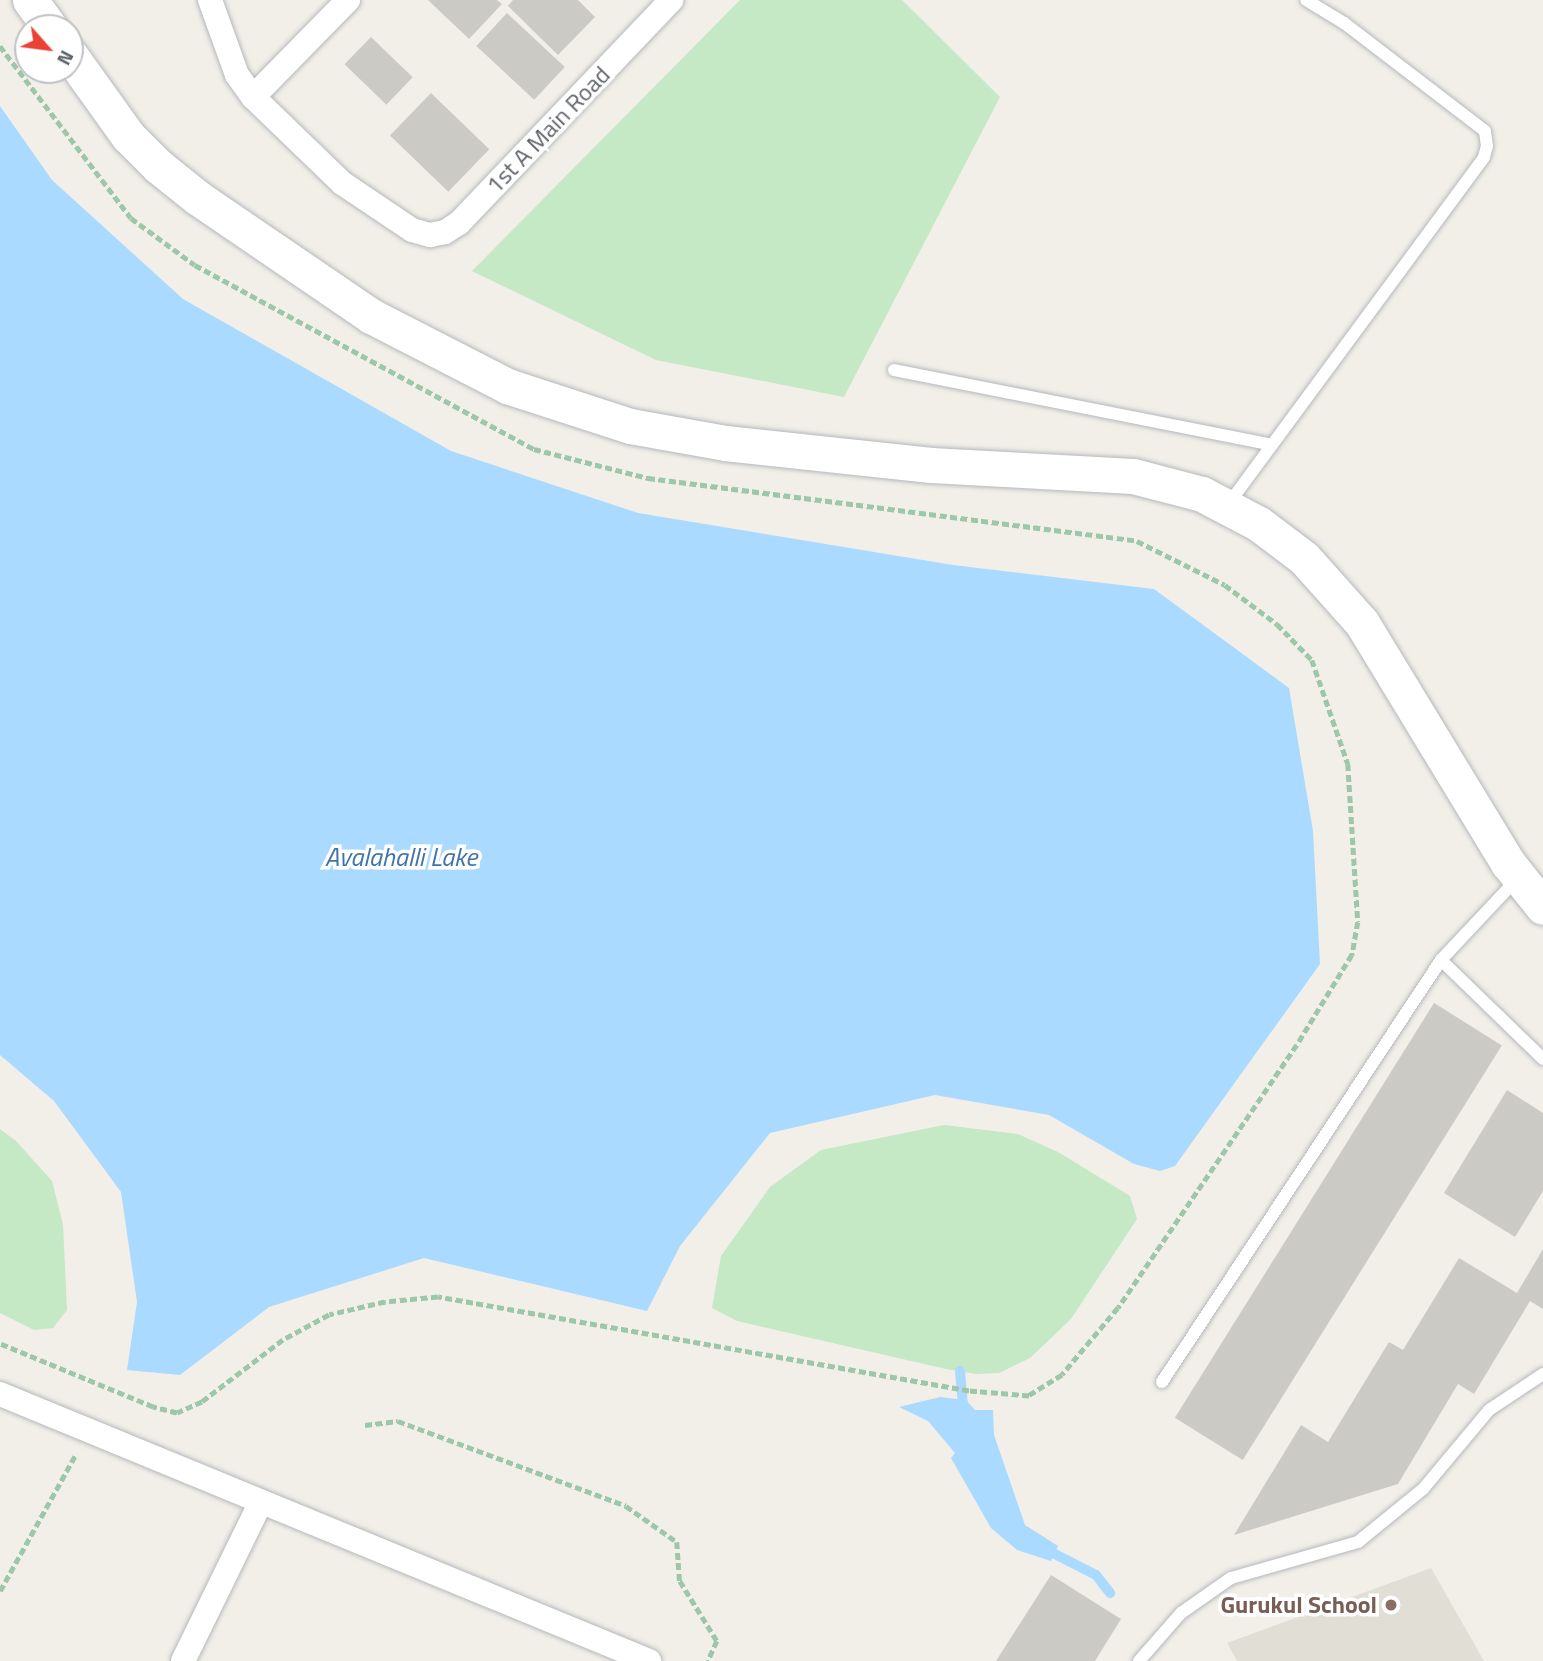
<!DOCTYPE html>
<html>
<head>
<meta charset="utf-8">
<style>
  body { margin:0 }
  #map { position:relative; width:1543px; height:1661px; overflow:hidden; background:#f1efe8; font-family:"Titillium Web",sans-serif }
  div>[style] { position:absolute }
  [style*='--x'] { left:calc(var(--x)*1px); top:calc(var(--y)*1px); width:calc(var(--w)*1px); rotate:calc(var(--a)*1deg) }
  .education>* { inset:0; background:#e1ded6 }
  .green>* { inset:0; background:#c5e8c5 }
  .water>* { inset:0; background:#aadaff }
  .stream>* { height:10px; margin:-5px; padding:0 5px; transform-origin:5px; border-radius:5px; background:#aadaff }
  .building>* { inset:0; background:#cccac5; transform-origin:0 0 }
  .path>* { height:4.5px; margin-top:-2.25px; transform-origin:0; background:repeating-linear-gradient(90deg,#9cc7a9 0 7px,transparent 0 10.5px) }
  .roads { filter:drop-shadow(0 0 2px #b5b8bc) drop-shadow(0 0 2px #b5b8bc) }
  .lane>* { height:12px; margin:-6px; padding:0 6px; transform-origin:6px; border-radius:6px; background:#fff }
  .street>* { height:24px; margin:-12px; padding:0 12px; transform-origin:12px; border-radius:12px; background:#fff }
  .secondary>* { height:35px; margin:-17.5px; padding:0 17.5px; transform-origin:17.5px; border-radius:17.5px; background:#fff }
  .dots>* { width:19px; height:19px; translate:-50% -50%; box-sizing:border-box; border:4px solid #fff; border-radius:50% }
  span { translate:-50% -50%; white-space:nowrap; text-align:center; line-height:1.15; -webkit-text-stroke:7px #fff; paint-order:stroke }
  .street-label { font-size:24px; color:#5f6368 }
  .education-label { font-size:24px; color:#785e54; font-weight:700 }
  .right { translate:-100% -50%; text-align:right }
  .water-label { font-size:26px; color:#4174aa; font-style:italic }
  .north { position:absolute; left:14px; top:14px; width:70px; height:70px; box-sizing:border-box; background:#fff; border:2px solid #bfc1c3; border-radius:50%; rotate:118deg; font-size:19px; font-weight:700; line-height:28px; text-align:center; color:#5f6368 }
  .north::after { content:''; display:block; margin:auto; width:24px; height:32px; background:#ea4335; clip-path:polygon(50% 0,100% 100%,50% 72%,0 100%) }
</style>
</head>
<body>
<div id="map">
  <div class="education">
    <div style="clip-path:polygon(1431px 1568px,1484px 1661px,1237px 1661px,1227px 1643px)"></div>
  </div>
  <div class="green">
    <div style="clip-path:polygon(740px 0,902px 0,1000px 97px,844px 397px,656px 360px,472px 271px)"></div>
    <div style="clip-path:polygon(944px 1125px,1018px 1134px,1058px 1152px,1130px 1196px,1137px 1219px,1071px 1319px,1030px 1358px,999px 1373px,976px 1374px,946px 1369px,737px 1321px,712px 1308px,721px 1256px,770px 1187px,821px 1150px)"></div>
    <div style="clip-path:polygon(0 1129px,16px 1141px,52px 1181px,63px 1225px,67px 1310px,53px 1328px,34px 1330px,0 1313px)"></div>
  </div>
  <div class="water">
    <div style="clip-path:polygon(0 106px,52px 180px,183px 299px,451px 451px,638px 513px,953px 565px,1154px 589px,1289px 688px,1313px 831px,1320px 964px,1175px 1166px,1160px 1171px,1134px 1164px,1049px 1115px,935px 1095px,770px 1133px,680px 1246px,647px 1311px,424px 1258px,269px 1307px,180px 1375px,127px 1370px,137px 1302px,121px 1192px,54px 1101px,0 1055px)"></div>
    <div style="clip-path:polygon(940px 1397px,966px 1400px,975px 1410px,993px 1410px,994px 1435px,1025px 1525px,1058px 1546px,1051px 1561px,1017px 1550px,991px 1528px,951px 1458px,955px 1453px,928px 1421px,899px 1407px)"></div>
  </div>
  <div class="stream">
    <div style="--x:960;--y:1371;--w:38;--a:85"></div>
    <div style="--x:1045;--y:1549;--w:57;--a:27"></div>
    <div style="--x:1096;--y:1575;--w:23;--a:52"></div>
  </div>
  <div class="building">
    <div style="clip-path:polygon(428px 0,497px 0,502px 4px,469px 39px)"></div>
    <div style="clip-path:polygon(513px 0,578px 0,595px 17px,558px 55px,508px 6px)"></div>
    <div style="left:507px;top:13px;width:79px;height:45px;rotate:43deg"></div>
    <div style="left:371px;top:37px;width:58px;height:38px;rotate:44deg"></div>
    <div style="left:431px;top:93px;width:81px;height:59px;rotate:44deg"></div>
    <div style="left:1434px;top:1003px;width:80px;height:489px;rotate:32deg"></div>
    <div style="clip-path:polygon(1507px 1090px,1543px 1113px,1543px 1191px,1515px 1237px,1444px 1193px)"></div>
    <div style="clip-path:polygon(1543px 1249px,1543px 1309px,1530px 1301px,1474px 1394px,1458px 1384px,1398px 1484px,1234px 1535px,1301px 1425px,1328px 1442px,1389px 1342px,1403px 1350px,1459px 1258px,1517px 1293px)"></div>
    <div style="clip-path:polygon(1051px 1575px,1121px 1619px,1095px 1661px,996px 1661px)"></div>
  </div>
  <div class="path">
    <div style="--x:0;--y:46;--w:216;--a:52.7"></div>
    <div style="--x:131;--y:218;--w:79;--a:36.3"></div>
    <div style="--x:195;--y:265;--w:386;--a:28.5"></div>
    <div style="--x:534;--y:449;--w:118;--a:14.3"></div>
    <div style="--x:648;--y:478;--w:493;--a:7.3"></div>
    <div style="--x:1137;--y:541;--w:98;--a:26.6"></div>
    <div style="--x:1225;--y:585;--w:65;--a:36.9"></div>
    <div style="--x:1277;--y:624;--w:50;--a:45.8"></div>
    <div style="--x:1312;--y:660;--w:110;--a:70.9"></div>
    <div style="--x:1348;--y:764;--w:158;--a:86.4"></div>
    <div style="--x:1358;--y:922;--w:34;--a:100"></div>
    <div style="--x:1352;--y:955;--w:105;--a:121.4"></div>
    <div style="--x:1297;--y:1045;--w:318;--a:124.2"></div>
    <div style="--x:1118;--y:1308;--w:87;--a:129.9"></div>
    <div style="--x:1062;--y:1375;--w:39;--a:148"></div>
    <div style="--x:1029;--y:1396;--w:60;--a:-175.2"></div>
    <div style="--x:969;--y:1391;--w:539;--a:-169.96"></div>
    <div style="--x:438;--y:1297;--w:53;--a:174.6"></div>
    <div style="--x:385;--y:1302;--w:57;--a:166.9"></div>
    <div style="--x:329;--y:1315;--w:52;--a:151.5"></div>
    <div style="--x:283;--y:1340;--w:102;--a:142.6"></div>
    <div style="--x:202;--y:1402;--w:27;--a:156"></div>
    <div style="--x:177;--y:1413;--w:25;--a:-166"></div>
    <div style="--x:153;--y:1407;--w:165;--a:-157.6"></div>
    <div style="--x:365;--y:1425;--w:33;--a:-7"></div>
    <div style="--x:398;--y:1421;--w:243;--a:20.4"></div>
    <div style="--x:626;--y:1506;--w:62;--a:35.2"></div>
    <div style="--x:677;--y:1542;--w:39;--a:86"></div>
    <div style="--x:680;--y:1581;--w:70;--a:58.3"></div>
    <div style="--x:717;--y:1641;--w:22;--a:114"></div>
    <div style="--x:0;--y:1591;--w:157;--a:-61"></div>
  </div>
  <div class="roads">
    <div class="lane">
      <div style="--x:894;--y:370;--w:385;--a:11.2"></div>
      <div style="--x:1227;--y:506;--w:433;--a:-53.6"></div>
      <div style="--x:1484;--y:157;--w:11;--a:-75"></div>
      <div style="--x:1487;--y:146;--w:15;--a:-98"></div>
      <div style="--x:1485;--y:131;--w:178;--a:-142.5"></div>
      <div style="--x:1344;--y:23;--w:44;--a:-148.8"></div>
      <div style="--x:1517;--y:879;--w:111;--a:133.2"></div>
      <div style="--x:1441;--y:960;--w:142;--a:44.1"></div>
      <div style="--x:1162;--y:1382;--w:506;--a:-56.53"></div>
      <div style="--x:1139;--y:1661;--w:64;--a:-48.8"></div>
      <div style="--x:1181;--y:1613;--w:61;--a:-35"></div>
      <div style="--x:1231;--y:1578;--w:132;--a:-15.8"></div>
      <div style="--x:1358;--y:1542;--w:84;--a:-39.2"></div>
      <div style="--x:1423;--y:1489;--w:103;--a:-50.1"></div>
      <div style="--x:1489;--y:1410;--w:65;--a:-33.7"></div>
    </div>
    <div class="street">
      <div style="--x:210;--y:0;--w:80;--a:70.2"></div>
      <div style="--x:237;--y:75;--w:27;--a:54"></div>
      <div style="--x:253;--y:97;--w:124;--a:44"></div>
      <div style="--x:342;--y:183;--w:84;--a:33.9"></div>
      <div style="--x:412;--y:230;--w:19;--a:16"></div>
      <div style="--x:430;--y:235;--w:15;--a:-11"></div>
      <div style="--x:445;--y:232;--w:17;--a:-33"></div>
      <div style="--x:459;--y:223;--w:308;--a:-46.4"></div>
      <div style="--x:253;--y:97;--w:136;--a:-45.6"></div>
      <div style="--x:0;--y:1394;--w:702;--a:22.36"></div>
      <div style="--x:183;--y:1661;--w:177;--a:-63.9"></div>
    </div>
    <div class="secondary">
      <div style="--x:30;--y:0;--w:34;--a:54"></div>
      <div style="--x:70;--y:55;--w:100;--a:54.4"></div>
      <div style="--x:128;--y:136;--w:42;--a:45"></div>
      <div style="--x:158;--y:166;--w:51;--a:38.7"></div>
      <div style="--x:198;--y:198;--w:209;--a:34.3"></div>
      <div style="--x:371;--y:316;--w:153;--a:27.2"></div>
      <div style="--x:507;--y:386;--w:129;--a:18"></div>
      <div style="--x:630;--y:426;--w:97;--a:10.1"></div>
      <div style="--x:725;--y:443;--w:207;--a:6.1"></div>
      <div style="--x:931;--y:465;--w:202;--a:3.1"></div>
      <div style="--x:1133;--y:476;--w:71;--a:14.6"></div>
      <div style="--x:1202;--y:494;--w:64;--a:27.8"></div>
      <div style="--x:1259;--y:524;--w:56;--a:37.1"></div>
      <div style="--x:1304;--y:558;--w:87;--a:48.3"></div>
      <div style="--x:1362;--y:623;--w:281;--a:58.7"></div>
      <div style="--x:1508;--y:863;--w:56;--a:51.5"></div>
    </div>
  </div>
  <div class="dots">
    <div style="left:1391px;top:1605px;background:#8d6e63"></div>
  </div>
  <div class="street-label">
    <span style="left:548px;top:130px;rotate:-46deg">1st A Main Road</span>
  </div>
  <div class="education-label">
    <span class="right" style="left:1377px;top:1605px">Gurukul School</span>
  </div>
  <div class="water-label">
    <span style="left:401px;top:857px">Avalahalli Lake</span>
  </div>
  <div class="north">N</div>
</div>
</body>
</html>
